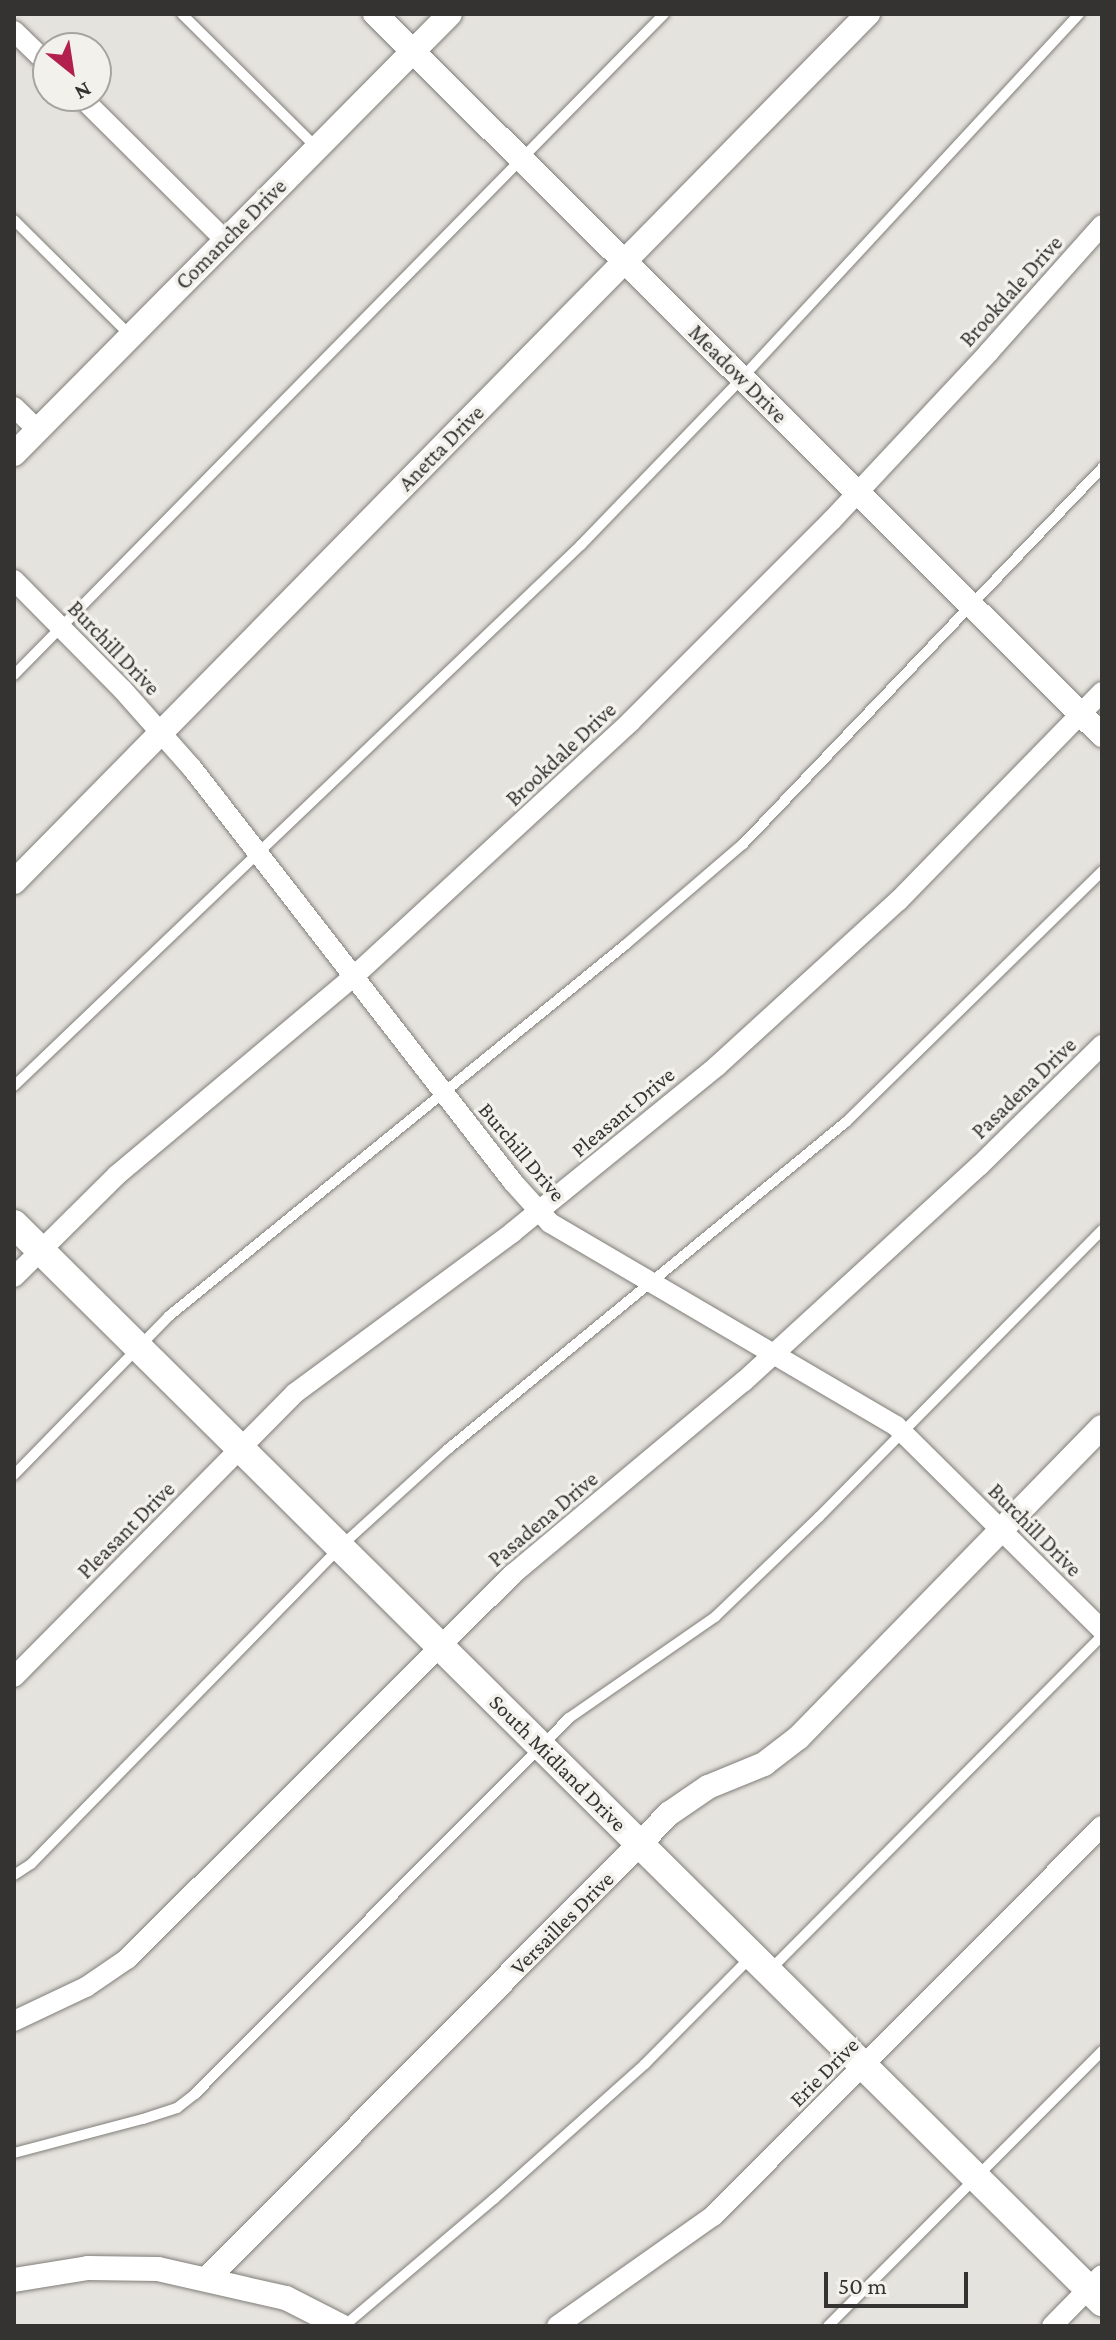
<!DOCTYPE html>
<html>
<head>
<meta charset="utf-8">
<style>
  body { margin:0 }
  #map { position:relative; width:1116px; height:2340px; overflow:hidden; background:#e5e3de; font-family:"Crimson Pro",serif }
  div>[style] { position:absolute }
  [style*='--x'] { left:calc(var(--x)*1px); top:calc(var(--y)*1px); width:calc(var(--w)*1px); rotate:calc(var(--a)*1deg) }
  .roads { filter:drop-shadow(0 0 2px #807e79) drop-shadow(0 0 2px #807e79) }
  .service>* { height:10px; margin:-5px; padding:0 5px; transform-origin:5px; border-radius:5px; background:#fff }
  .minor>* { height:20px; margin:-10px; padding:0 10px; transform-origin:10px; border-radius:10px; background:#fff }
  .tertiary>* { height:24px; margin:-12px; padding:0 12px; transform-origin:12px; border-radius:12px; background:#fff }
  .secondary>* { height:28px; margin:-14px; padding:0 14px; transform-origin:14px; border-radius:14px; background:#fff }
  span { translate:-50% -50%; white-space:nowrap; text-align:center; line-height:1.15; -webkit-text-stroke:7px #f3f1ec; paint-order:stroke }
  .street-label { font-size:22px; color:#343331 }
  .frame { position:absolute; inset:0; border:16px solid #343331; pointer-events:none }
  .north { position:absolute; left:32px; top:32px; width:80px; height:80px; box-sizing:border-box; background:#f3f1ec; border:2px solid #a7a5a1; border-radius:50%; rotate:150deg; font-size:22px; font-weight:700; line-height:32px; text-align:center; color:#343331 }
  .north::after { content:''; display:block; margin:auto; width:28px; height:36px; background:#b2214d; clip-path:polygon(50% 0,100% 100%,50% 72%,0 100%) }
  .scale { position:absolute; left:824px; top:2272px; width:144px; height:36px; box-sizing:border-box; border:4px solid #343331; border-top:0; padding-left:10px; font-size:24px; line-height:28px; white-space:nowrap; color:#343331; -webkit-text-stroke:6px #f3f1ec; paint-order:stroke }
</style>
</head>
<body>
<div id="map">
  <div class="roads">
    <div class="service">
      <div style="--x:182;--y:14;--w:190;--a:44.8"></div>
      <div style="--x:14;--y:220;--w:165;--a:44.8"></div>
      <div style="--x:14;--y:675;--w:927;--a:-45.48"></div>
      <div style="--x:14;--y:1086;--w:784;--a:-43.66"></div>
      <div style="--x:581;--y:545;--w:232;--a:-46"></div>
      <div style="--x:742;--y:378;--w:496;--a:-47.2"></div>
      <div style="--x:14;--y:1475;--w:222;--a:-45.7"></div>
      <div style="--x:169;--y:1316;--w:588;--a:-39.13"></div>
      <div style="--x:625;--y:945;--w:155;--a:-40.6"></div>
      <div style="--x:743;--y:844;--w:520;--a:-46.32"></div>
      <div style="--x:14;--y:1875;--w:20;--a:-33"></div>
      <div style="--x:31;--y:1864;--w:444;--a:-45.7"></div>
      <div style="--x:341;--y:1546;--w:144;--a:-42.2"></div>
      <div style="--x:448;--y:1449;--w:515;--a:-39.41"></div>
      <div style="--x:846;--y:1122;--w:359;--a:-44.4"></div>
      <div style="--x:770;--y:1970;--w:471;--a:-45.2"></div>
      <div style="--x:14;--y:2153;--w:133;--a:-14.8"></div>
      <div style="--x:143;--y:2119;--w:36;--a:-18"></div>
      <div style="--x:177;--y:2108;--w:23;--a:-38"></div>
      <div style="--x:195;--y:2094;--w:530;--a:-45.15"></div>
      <div style="--x:569;--y:1718;--w:178;--a:-34.7"></div>
      <div style="--x:715;--y:1617;--w:144;--a:-43.9"></div>
      <div style="--x:819;--y:1517;--w:403;--a:-45.4"></div>
      <div style="--x:344;--y:2326;--w:197;--a:-40.3"></div>
      <div style="--x:494;--y:2199;--w:203;--a:-41.8"></div>
      <div style="--x:645;--y:2064;--w:151;--a:-45.3"></div>
      <div style="--x:828;--y:2326;--w:388;--a:-45.1"></div>
    </div>
    <div class="minor">
      <div style="--x:14;--y:31;--w:47;--a:44.1"></div>
      <div style="--x:80;--y:96;--w:204;--a:44.8"></div>
      <div style="--x:14;--y:407;--w:33;--a:44"></div>
      <div style="--x:14;--y:580;--w:153;--a:45.3"></div>
      <div style="--x:122;--y:689;--w:106;--a:48.5"></div>
      <div style="--x:192;--y:768;--w:524;--a:52.21"></div>
      <div style="--x:513;--y:1182;--w:55;--a:47.9"></div>
      <div style="--x:550;--y:1223;--w:401;--a:30.4"></div>
      <div style="--x:896;--y:1426;--w:290;--a:44.7"></div>
      <div style="--x:14;--y:1277;--w:145;--a:-44.7"></div>
      <div style="--x:117;--y:1175;--w:308;--a:-40"></div>
      <div style="--x:353;--y:977;--w:378;--a:-42.6"></div>
      <div style="--x:631;--y:721;--w:284;--a:-45"></div>
      <div style="--x:832;--y:520;--w:230;--a:-46.9"></div>
      <div style="--x:989;--y:352;--w:170;--a:-48.3"></div>
      <div style="--x:14;--y:1677;--w:400;--a:-45.3"></div>
      <div style="--x:295;--y:1393;--w:271;--a:-36.4"></div>
      <div style="--x:513;--y:1232;--w:263;--a:-39.1"></div>
      <div style="--x:717;--y:1066;--w:245;--a:-42.4"></div>
      <div style="--x:898;--y:901;--w:292;--a:-45.7"></div>
      <div style="--x:14;--y:2021;--w:80;--a:-25.3"></div>
      <div style="--x:86;--y:1987;--w:50;--a:-34.3"></div>
      <div style="--x:127;--y:1959;--w:545;--a:-44.93"></div>
      <div style="--x:513;--y:1574;--w:300;--a:-39.9"></div>
      <div style="--x:743;--y:1382;--w:320;--a:-42.5"></div>
      <div style="--x:979;--y:1166;--w:173;--a:-44.5"></div>
      <div style="--x:557;--y:2326;--w:191;--a:-35.2"></div>
      <div style="--x:713;--y:2216;--w:551;--a:-45.07"></div>
      <div style="--x:1052;--y:2326;--w:71;--a:-45.6"></div>
    </div>
    <div class="tertiary">
      <div style="--x:375;--y:14;--w:1024;--a:44.76"></div>
      <div style="--x:14;--y:454;--w:619;--a:-45.26"></div>
      <div style="--x:14;--y:882;--w:1218;--a:-45.47"></div>
      <div style="--x:208;--y:2278;--w:655;--a:-45.19"></div>
      <div style="--x:670;--y:1813;--w:46;--a:-34.4"></div>
      <div style="--x:708;--y:1787;--w:61;--a:-22.3"></div>
      <div style="--x:764;--y:1764;--w:44;--a:-37.6"></div>
      <div style="--x:799;--y:1737;--w:433;--a:-45.7"></div>
      <div style="--x:14;--y:2280;--w:75;--a:-9.2"></div>
      <div style="--x:88;--y:2268;--w:70;--a:0.8"></div>
      <div style="--x:158;--y:2269;--w:131;--a:12.8"></div>
      <div style="--x:286;--y:2298;--w:62;--a:27"></div>
    </div>
    <div class="secondary">
      <div style="--x:14;--y:1224;--w:1532;--a:44.74"></div>
    </div>
  </div>
  <div class="street-label">
    <span style="left:231px;top:234px;rotate:-45deg">Comanche Drive</span>
    <span style="left:1011px;top:291px;rotate:-48deg">Brookdale Drive</span>
    <span style="left:738px;top:374px;rotate:45deg">Meadow Drive</span>
    <span style="left:441px;top:448px;rotate:-45deg">Anetta Drive</span>
    <span style="left:114px;top:648px;rotate:46deg">Burchill Drive</span>
    <span style="left:561px;top:754px;rotate:-43deg">Brookdale Drive</span>
    <span style="left:1024px;top:1088px;rotate:-44deg">Pasadena Drive</span>
    <span style="left:623px;top:1112px;rotate:-40deg">Pleasant Drive</span>
    <span style="left:522px;top:1152px;rotate:50deg">Burchill Drive</span>
    <span style="left:543px;top:1519px;rotate:-40deg">Pasadena Drive</span>
    <span style="left:126px;top:1530px;rotate:-45deg">Pleasant Drive</span>
    <span style="left:1035px;top:1530px;rotate:45deg">Burchill Drive</span>
    <span style="left:558px;top:1763px;rotate:45deg">South Midland Drive</span>
    <span style="left:562px;top:1923px;rotate:-45deg">Versailles Drive</span>
    <span style="left:824px;top:2072px;rotate:-45deg">Erie Drive</span>
  </div>
  <div class="frame"></div>
  <div class="north">N</div>
  <div class="scale">50 m</div>
</div>
</body>
</html>
